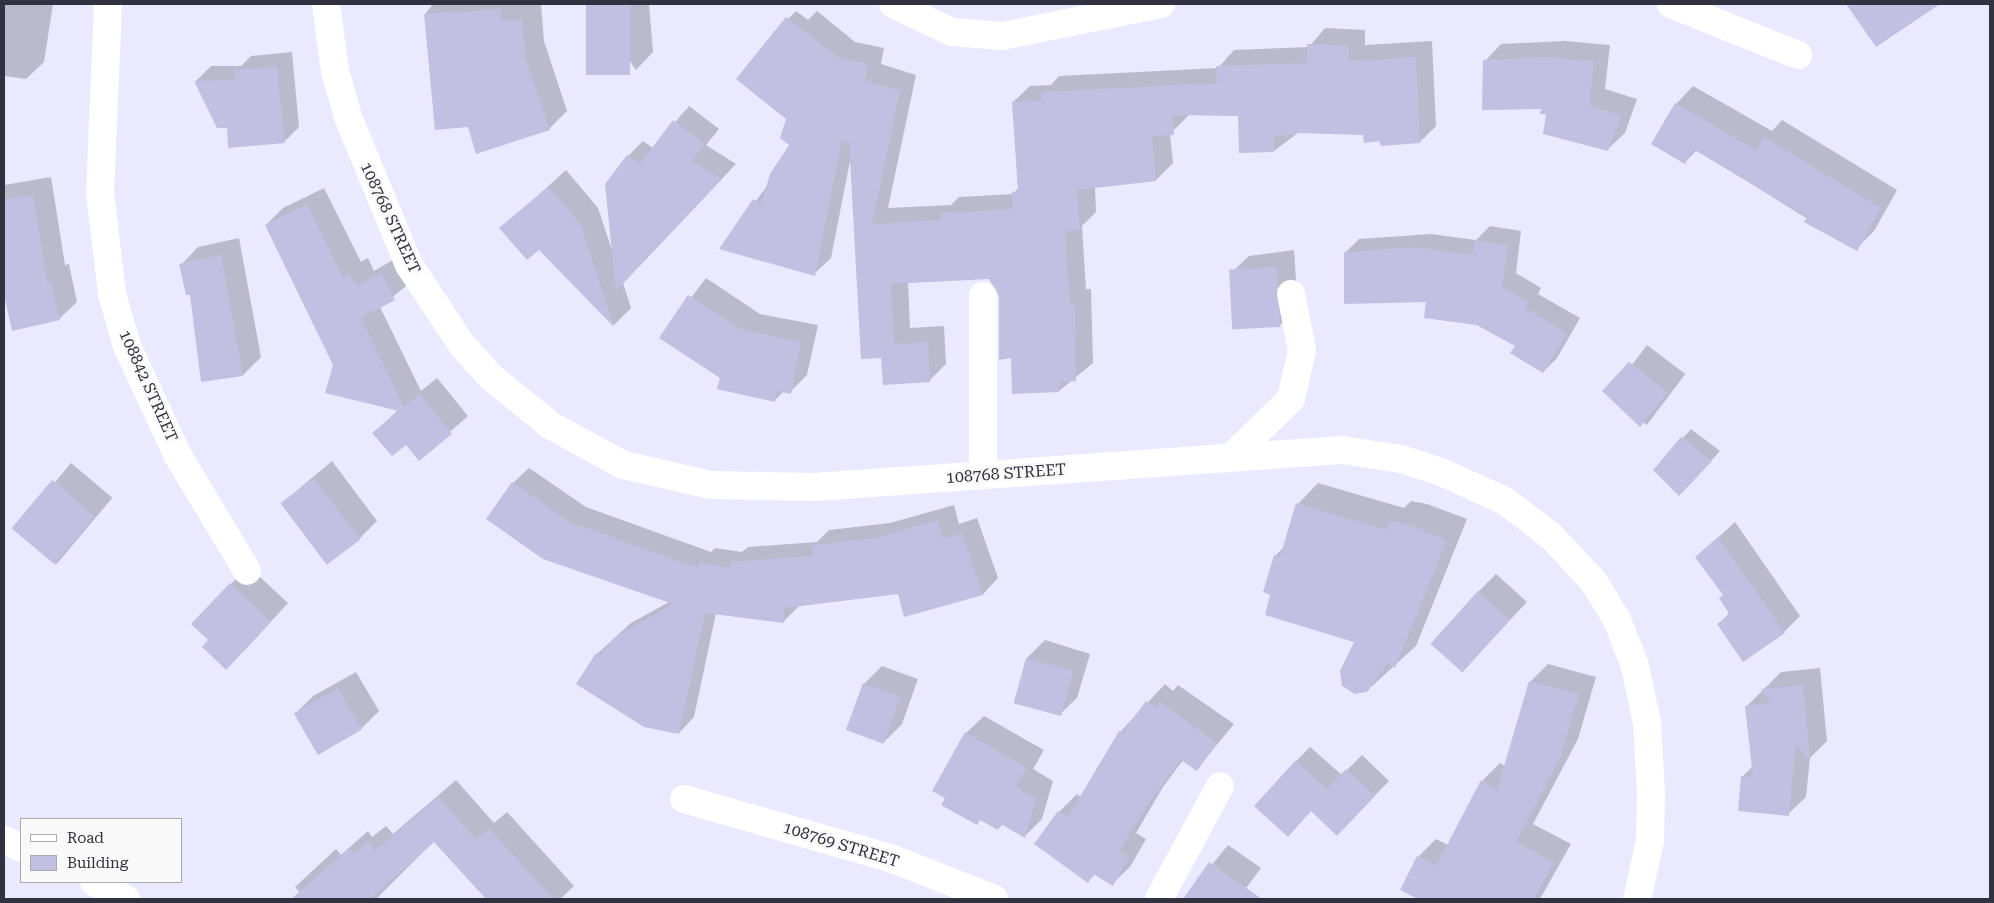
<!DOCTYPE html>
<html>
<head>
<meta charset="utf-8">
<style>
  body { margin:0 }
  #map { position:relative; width:1994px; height:903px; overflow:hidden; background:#eae9ff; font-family:"Roboto Serif",serif }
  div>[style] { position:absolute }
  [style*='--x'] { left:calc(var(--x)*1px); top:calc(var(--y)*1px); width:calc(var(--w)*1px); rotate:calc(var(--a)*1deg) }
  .shadow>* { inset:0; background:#0003; transform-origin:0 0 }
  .building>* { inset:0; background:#c1bfe2; transform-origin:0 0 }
  .street>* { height:28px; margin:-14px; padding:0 14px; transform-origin:14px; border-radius:14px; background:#fff }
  span { translate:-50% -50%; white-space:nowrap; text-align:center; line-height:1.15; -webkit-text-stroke:5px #f9f9f9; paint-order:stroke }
  .street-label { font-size:16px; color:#32313f }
  .frame { position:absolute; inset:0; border:5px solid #32313f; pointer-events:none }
  .legend { position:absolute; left:20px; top:818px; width:162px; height:65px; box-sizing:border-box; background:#f9f9f9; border:1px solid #a9a9af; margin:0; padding:6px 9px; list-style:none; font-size:15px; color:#32313f }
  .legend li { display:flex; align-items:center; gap:10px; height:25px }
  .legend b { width:25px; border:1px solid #a9a9af }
</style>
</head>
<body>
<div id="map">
  <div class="shadow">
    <div style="clip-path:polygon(4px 4px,53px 4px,44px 62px,26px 79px,4px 76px)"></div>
    <div style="clip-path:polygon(433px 4px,541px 4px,544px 41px,567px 111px,549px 129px,468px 125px,425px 14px)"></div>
    <div style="clip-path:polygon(589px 4px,649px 4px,653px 52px,636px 70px)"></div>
    <div style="clip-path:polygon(1862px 4px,1934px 4px,1926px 12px,1853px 12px)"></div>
    <div style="clip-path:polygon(796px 11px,808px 20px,817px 11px,855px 42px,884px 48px,881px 64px,916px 75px,888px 208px,951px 205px,959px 197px,1013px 194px,1019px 187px,1013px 102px,1030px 86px,1051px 85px,1059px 76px,1218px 68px,1234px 50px,1309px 47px,1325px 28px,1365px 30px,1365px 45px,1432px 41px,1436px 126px,1420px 142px,1380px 140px,1364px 133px,1299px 132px,1274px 151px,1239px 115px,1190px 114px,1170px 134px,1173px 163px,1156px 180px,1095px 187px,1096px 212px,1082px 226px,1086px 289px,1091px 289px,1093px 363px,1059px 391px,1012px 357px,1000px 296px,989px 278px,908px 282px,910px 328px,944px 326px,946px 364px,929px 381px,882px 357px,850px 161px,831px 258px,814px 274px,721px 248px,767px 186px,791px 145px,779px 28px)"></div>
    <div style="clip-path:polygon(1565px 41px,1610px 45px,1605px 89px,1637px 99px,1625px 133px,1608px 149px,1547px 113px,1485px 61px,1501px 44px)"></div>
    <div style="clip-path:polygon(292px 52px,299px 127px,284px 142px,228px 127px,196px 81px,211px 66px,241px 66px,251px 56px)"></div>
    <div style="clip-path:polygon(1693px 86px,1772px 131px,1782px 120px,1897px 190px,1874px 231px,1856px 249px,1697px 150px,1685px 162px,1676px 104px)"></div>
    <div style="clip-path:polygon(689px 106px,719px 129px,706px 145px,736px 164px,623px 283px,631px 308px,614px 325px,539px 248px,501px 229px,566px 170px,598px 208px,612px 250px,628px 156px,643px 141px,653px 148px)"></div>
    <div style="clip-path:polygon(51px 177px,65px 265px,69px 264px,77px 302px,59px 319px,13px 330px,4px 289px,4px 185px)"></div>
    <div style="clip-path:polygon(324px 188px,361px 262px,368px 258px,374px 271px,398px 257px,411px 282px,380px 307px,421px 391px,437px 378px,468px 416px,419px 459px,406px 443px,374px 433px,399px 409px,335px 365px,266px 225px,283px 208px)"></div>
    <div style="clip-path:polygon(1490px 226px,1521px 231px,1516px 273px,1541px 288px,1538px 294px,1580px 318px,1557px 358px,1543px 372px,1516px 346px,1345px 253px,1359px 239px,1431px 234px,1476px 240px)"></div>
    <div style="clip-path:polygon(239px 238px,261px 357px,243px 375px,202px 380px,191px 293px,181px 265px,198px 247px)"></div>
    <div style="clip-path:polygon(1294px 250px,1298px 308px,1280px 325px,1231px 273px,1249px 256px)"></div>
    <div style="clip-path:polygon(706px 278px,760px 314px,818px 325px,807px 375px,790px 392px,784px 391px,775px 400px,722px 378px,661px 337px)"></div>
    <div style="left:1647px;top:345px;width:48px;height:64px;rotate:37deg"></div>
    <div style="clip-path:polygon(1691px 429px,1720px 451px,1688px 486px,1654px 470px)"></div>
    <div style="clip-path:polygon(332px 461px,377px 521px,359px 539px,282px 503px)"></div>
    <div style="left:71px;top:463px;width:54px;height:87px;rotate:40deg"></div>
    <div style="clip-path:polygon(529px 468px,586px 507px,711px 552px,715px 548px,742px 552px,748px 547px,817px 542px,829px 530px,890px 523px,954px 505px,959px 524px,977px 518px,998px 578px,983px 594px,905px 616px,899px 593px,799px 606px,784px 621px,716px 613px,694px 717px,679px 733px,597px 654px,631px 623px,669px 602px,513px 483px)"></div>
    <div style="clip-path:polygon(1318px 483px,1404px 508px,1411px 501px,1427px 504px,1467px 519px,1416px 646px,1371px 687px,1355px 693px,1356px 641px,1272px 594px,1275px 556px,1284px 547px,1298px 504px)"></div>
    <div style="clip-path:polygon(1735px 522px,1800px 616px,1784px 632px,1719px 624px,1730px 612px,1724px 594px,1697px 557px)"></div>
    <div style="clip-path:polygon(248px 566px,288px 603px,244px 651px,210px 640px,231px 584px)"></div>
    <div style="clip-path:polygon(1496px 574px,1527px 602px,1463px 670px,1478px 592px)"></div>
    <div style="clip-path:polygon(1045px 640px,1090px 654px,1077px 698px,1059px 715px,1014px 702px,1027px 658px)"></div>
    <div style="clip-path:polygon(1548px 664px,1596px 677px,1578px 739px,1533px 824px,1571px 844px,1540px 899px,1420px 899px,1402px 889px,1418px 857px,1436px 839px,1448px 845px,1482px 781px,1500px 763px,1505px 766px,1530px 682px)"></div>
    <div style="clip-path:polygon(882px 666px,918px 679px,902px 724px,884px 742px,864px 684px)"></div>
    <div style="clip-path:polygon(1820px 668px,1827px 741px,1810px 758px,1806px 797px,1788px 814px,1742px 777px,1753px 766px,1747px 706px,1781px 672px)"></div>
    <div style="clip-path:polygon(356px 672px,379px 711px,361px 729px,320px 753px,296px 713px,313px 696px)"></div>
    <div style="clip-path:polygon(1165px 684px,1173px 691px,1178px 685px,1234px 724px,1196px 770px,1183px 760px,1163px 787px,1136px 833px,1146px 839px,1130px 867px,1112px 884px,1095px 874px,1088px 881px,1059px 812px,1077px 794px,1081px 797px,1120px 732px)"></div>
    <div style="clip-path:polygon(984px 716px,1044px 750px,1033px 769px,1053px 781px,1042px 819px,1024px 837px,1003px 824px,998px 829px,947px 798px,966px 733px)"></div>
    <div style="clip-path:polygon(1310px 747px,1342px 775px,1362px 755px,1389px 781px,1351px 820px,1312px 810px,1288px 835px,1295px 762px)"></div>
    <div style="clip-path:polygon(456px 780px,494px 823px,507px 812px,574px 886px,560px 899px,487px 899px,434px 841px,376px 899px,296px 899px,301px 894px,295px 887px,336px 849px,341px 855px,368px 831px,372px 837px,386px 826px,393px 834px)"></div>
    <div style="clip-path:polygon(1228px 845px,1261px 868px,1238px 899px,1184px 899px)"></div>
  </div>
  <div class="building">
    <div style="left:586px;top:4px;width:44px;height:71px"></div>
    <div style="clip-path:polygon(1846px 4px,1940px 4px,1876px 47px)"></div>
    <div style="clip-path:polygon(500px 9px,501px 21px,522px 19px,526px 59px,550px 130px,476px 154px,468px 127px,435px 130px,424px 14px)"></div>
    <div style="clip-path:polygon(786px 17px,839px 58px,868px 64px,865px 80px,900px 91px,872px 224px,941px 220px,941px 213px,1013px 209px,1012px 192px,1018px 192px,1012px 102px,1042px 100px,1041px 92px,1217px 83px,1216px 66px,1307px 63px,1307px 44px,1349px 46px,1349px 61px,1416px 57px,1420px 143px,1381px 146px,1379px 141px,1364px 143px,1363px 135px,1299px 133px,1274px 137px,1274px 152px,1239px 153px,1238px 116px,1173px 115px,1174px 135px,1152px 136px,1156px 181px,1077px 190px,1080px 230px,1065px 231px,1070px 305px,1075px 305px,1076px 381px,1059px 382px,1059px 392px,1012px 394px,1011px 358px,999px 360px,999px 296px,989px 279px,891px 284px,894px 344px,928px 342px,930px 382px,883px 385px,881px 358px,861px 359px,849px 141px,842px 141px,815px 276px,719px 249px,753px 199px,761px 204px,770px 174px,789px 145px,780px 138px,786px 119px,736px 79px)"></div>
    <div style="clip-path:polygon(1547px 57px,1594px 61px,1589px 105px,1621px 116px,1608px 151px,1543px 134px,1546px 114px,1540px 114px,1541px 109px,1482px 110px,1483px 60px)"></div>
    <div style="clip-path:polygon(277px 66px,285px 143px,228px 148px,227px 128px,217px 128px,194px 81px,235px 80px,234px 70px)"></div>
    <div style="clip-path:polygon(1675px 103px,1756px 150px,1764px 137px,1881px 208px,1857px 251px,1804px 222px,1807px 217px,1693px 149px,1685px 164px,1651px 144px)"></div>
    <div style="clip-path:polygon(673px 120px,705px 144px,692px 161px,722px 179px,616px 291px,605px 184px,627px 155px,640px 164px)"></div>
    <div style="clip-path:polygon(548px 187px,581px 225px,614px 327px,539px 250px,527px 260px,499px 228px)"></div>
    <div style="clip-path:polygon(33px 195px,47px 282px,51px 282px,60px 320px,12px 331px,4px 295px,4px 199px)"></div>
    <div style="clip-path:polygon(307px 204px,343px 278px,350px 274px,357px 286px,381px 273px,395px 300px,361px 318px,404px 407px,419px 394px,452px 434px,419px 461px,406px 445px,392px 456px,372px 433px,399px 411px,325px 393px,333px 365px,265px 225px)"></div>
    <div style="clip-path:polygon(1475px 240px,1508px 245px,1502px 287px,1528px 302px,1525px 308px,1567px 333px,1543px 373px,1510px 353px,1515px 346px,1477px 325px,1424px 318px,1426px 302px,1344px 304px,1344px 252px,1417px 247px,1472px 255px)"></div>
    <div style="clip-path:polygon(221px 255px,243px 376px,201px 382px,190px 295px,186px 295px,179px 264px)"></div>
    <div style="left:1277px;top:267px;width:60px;height:48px;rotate:87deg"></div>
    <div style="clip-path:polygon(688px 295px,743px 330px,801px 342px,791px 394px,777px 391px,775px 402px,717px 389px,720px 378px,659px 338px)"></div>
    <div style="clip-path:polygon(1629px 362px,1668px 392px,1640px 427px,1602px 391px)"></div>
    <div style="clip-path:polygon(1681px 437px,1712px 461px,1679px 496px,1653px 470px)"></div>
    <div style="left:314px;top:478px;width:77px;height:42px;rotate:53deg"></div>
    <div style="left:52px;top:480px;width:56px;height:63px;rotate:40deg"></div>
    <div style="clip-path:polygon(512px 482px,570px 522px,698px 568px,699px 562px,730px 568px,731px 562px,813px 556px,812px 545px,874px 538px,938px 520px,943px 539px,962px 533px,983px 595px,904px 617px,898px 594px,784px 608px,784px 623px,705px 613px,679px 734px,644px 727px,576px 684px,596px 653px,600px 656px,614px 638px,673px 604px,543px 559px,486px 519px)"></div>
    <div style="clip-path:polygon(1296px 503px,1386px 530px,1389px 521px,1406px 524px,1447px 540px,1395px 668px,1388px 663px,1367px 692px,1355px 694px,1342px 686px,1340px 671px,1354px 642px,1265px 615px,1270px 595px,1263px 592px,1274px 555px,1280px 557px)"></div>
    <div style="clip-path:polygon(1718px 537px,1785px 633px,1743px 662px,1717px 624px,1730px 615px,1719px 598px,1723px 595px,1695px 557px)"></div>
    <div style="clip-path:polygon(230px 583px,271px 622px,226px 670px,202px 647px,208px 640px,191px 624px)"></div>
    <div style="left:1478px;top:591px;width:43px;height:71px;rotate:42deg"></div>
    <div style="left:1026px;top:658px;width:49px;height:47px;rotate:15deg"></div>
    <div style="clip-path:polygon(1529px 681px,1579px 694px,1560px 758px,1516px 842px,1554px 862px,1534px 899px,1418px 899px,1400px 890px,1417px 856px,1436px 866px,1481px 780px,1497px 790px)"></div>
    <div style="left:863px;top:683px;width:40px;height:50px;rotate:20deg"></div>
    <div style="clip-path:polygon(1803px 685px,1810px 760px,1796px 744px,1789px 816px,1738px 811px,1741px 776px,1753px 777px,1745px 706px,1771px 703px,1761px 689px)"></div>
    <div style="left:338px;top:688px;width:48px;height:51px;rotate:60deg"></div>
    <div style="clip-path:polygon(1146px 701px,1156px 708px,1160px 702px,1217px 743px,1197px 771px,1181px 760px,1146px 807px,1119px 851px,1129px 857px,1113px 886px,1093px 874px,1088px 883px,1034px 844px,1058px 811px,1068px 817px,1119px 731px,1122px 733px)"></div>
    <div style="clip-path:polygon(965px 732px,1027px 768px,1016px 787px,1036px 799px,1025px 838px,1001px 824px,998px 830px,980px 820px,977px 825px,941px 805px,945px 798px,932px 791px)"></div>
    <div style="clip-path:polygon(1295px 761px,1327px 789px,1346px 769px,1375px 796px,1337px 836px,1311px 811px,1288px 837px,1254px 806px)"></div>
    <div style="clip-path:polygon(438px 797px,476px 840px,489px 828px,553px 899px,486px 899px,434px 842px,370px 899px,291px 899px,350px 848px,354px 853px,368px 842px,375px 851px)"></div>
    <div style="clip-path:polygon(1209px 862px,1262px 899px,1183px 899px)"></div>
  </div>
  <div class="street">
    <div style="--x:108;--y:4;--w:188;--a:92.4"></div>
    <div style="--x:100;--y:192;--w:103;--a:83.3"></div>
    <div style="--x:112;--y:294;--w:54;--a:73.9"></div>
    <div style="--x:127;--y:346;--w:121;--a:65.1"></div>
    <div style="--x:178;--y:456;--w:134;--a:59"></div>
    <div style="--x:326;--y:4;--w:68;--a:82.3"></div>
    <div style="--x:335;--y:71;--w:48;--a:74.2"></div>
    <div style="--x:348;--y:117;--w:160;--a:67.6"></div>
    <div style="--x:409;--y:265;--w:96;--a:56.5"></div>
    <div style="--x:462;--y:345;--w:43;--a:47.8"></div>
    <div style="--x:491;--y:377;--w:76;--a:39.1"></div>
    <div style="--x:550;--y:425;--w:83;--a:28.7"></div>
    <div style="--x:623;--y:465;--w:90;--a:12.8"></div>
    <div style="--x:711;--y:485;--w:104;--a:1.1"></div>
    <div style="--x:815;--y:487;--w:528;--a:-4.02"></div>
    <div style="--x:1342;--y:450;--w:60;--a:8.7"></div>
    <div style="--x:1401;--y:459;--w:40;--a:18"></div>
    <div style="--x:1439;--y:471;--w:72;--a:24.4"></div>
    <div style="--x:1505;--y:501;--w:58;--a:37.3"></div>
    <div style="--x:1551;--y:536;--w:63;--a:46.9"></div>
    <div style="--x:1594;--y:582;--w:44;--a:58.8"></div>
    <div style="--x:1617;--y:620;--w:49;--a:68.6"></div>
    <div style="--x:1635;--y:666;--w:58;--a:78.1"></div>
    <div style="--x:1647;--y:723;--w:69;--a:86.7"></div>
    <div style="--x:1651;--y:792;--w:49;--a:91.2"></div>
    <div style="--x:1650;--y:841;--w:59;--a:102.6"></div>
    <div style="--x:893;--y:4;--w:65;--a:25.4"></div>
    <div style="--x:952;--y:32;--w:50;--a:4.6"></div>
    <div style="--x:1002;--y:36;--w:162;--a:-11.4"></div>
    <div style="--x:1671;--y:4;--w:137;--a:21.9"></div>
    <div style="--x:983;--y:296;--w:179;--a:90"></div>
    <div style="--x:1231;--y:457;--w:83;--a:-44"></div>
    <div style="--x:1291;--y:399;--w:50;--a:-77.3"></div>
    <div style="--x:1302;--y:350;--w:57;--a:-101.1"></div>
    <div style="--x:684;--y:799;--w:217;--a:16"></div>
    <div style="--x:893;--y:859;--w:109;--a:21.6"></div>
    <div style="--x:4;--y:840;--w:19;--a:25"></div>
    <div style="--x:94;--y:882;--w:36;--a:28"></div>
    <div style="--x:1159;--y:899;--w:128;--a:-61.6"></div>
  </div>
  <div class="street-label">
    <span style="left:390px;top:218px;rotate:65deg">108768 STREET</span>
    <span style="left:148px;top:386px;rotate:66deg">108842 STREET</span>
    <span style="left:1006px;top:474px;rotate:-4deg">108768 STREET</span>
    <span style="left:841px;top:845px;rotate:17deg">108769 STREET</span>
  </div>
  <div class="frame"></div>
  <ul class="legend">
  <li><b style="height:6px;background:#fff"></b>Road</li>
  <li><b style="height:14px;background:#c1bfe2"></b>Building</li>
  </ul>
</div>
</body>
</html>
